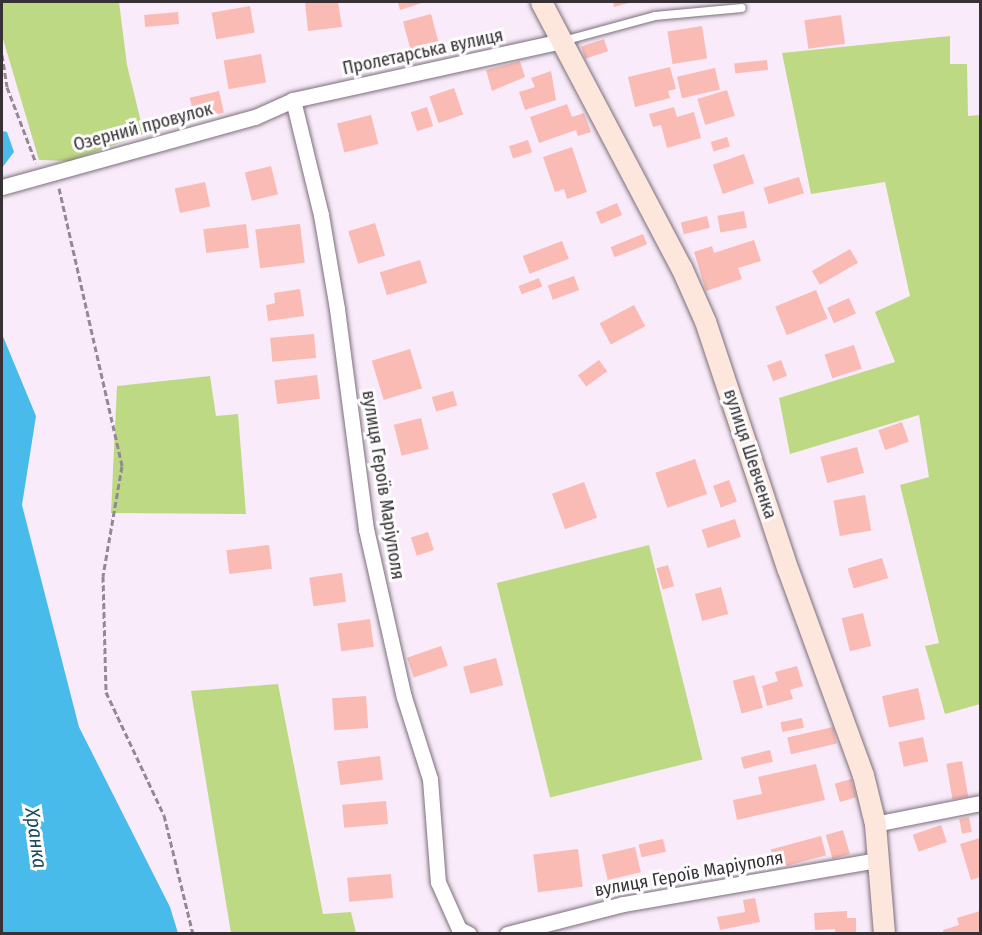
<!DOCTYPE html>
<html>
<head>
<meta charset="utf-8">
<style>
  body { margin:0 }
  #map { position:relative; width:982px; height:935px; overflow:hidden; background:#f9ebf9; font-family:"Fira Sans Condensed",sans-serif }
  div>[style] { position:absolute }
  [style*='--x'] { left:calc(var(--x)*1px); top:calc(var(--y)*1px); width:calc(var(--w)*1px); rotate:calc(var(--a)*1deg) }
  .green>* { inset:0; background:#bdd984; transform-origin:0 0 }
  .water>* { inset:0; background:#48bbeb }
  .building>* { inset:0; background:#fabbb5; transform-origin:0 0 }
  .path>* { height:3px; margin-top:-1.5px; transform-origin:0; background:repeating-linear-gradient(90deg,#938992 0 6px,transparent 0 9px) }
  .roads { filter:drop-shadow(0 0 2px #7c6f7c) drop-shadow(0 0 2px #7c6f7c) }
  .lane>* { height:8px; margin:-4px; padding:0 4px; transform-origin:4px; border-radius:4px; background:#fff }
  .street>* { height:15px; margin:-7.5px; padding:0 7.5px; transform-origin:7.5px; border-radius:7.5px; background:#fff }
  .secondary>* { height:21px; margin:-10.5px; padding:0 10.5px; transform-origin:10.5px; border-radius:10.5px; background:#fde6dc }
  span { translate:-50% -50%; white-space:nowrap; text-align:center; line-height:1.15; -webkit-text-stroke:6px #fdfdfd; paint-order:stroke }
  .street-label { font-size:18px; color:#373136 }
  .water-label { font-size:20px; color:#1a4a5e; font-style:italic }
  .frame { position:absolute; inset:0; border:3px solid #373136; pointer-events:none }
</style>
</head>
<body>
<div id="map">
  <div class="green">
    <div style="clip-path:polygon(2px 2px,119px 2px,127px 65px,144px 134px,70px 161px,39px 160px,3px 39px)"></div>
    <div style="clip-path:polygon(950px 36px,950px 64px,967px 64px,968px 116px,980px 115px,980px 704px,945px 714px,925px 646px,939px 643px,900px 485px,929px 477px,919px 415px,790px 454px,779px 398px,895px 362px,875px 312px,910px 296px,885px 182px,811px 194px,782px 53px)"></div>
    <div style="clip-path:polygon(210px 376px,216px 416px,238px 414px,246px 514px,111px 513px,117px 386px)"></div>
    <div style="left:649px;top:545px;width:221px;height:157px;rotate:76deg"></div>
    <div style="clip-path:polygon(278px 684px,323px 914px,351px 912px,356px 933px,231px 933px,191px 691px)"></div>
  </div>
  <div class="water">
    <div style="clip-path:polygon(2px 131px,7px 132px,14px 152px,2px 168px)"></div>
    <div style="clip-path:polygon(2px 334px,36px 416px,22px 505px,79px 727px,170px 907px,178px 933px,2px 933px)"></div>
  </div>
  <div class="building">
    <div style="clip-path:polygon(338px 2px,342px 27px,308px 31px,305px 3px)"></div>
    <div style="clip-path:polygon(398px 2px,425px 2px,400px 10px)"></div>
    <div style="clip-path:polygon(613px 2px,632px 2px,614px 7px)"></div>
    <div style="left:250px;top:6px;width:27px;height:39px;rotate:80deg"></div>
    <div style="left:178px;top:12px;width:12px;height:34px;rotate:85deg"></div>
    <div style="left:431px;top:14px;width:38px;height:29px;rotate:75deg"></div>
    <div style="left:841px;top:15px;width:29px;height:37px;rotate:82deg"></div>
    <div style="left:702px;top:26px;width:33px;height:35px;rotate:81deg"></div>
    <div style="left:604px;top:39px;width:13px;height:24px;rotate:72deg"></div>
    <div style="left:261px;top:54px;width:29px;height:38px;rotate:80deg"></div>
    <div style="left:767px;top:60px;width:10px;height:33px;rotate:84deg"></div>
    <div style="clip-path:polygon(520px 61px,525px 77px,492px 91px,486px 70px)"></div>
    <div style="clip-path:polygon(670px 67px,676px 89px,668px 91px,670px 98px,635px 107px,628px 77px)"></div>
    <div style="left:715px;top:68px;width:22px;height:39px;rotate:77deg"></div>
    <div style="clip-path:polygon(551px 71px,556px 100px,525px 110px,519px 92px,535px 87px,531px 78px)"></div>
    <div style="left:454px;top:88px;width:28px;height:26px;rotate:71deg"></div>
    <div style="left:727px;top:90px;width:27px;height:31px;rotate:73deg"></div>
    <div style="left:219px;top:91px;width:22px;height:30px;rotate:77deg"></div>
    <div style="clip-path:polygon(567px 104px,572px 117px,584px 113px,591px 132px,578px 136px,576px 130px,539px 143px,530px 117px)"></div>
    <div style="left:427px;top:107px;width:20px;height:17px;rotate:72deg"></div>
    <div style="clip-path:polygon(674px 107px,677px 117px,694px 112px,701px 138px,667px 148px,661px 125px,653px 127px,649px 114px)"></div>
    <div style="left:371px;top:115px;width:30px;height:35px;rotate:76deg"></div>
    <div style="left:727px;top:137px;width:10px;height:17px;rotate:73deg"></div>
    <div style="left:528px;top:140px;width:13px;height:20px;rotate:72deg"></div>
    <div style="clip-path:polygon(572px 147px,587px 192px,567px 199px,564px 189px,555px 192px,543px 157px)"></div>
    <div style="left:744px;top:154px;width:31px;height:33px;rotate:71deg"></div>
    <div style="left:271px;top:166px;width:29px;height:27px;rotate:76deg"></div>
    <div style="left:799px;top:177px;width:17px;height:37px;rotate:73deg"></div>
    <div style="left:205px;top:182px;width:25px;height:31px;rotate:78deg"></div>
    <div style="left:617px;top:203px;width:13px;height:23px;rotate:67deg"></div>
    <div style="left:744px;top:211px;width:17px;height:27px;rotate:80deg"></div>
    <div style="left:707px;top:216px;width:12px;height:27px;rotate:76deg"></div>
    <div style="left:375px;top:223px;width:34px;height:28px;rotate:73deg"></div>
    <div style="left:246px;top:224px;width:24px;height:43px;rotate:83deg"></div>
    <div style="left:300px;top:224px;width:39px;height:45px;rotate:83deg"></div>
    <div style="left:643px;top:234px;width:11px;height:35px;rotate:68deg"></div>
    <div style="clip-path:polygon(754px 240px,761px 261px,738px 268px,742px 279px,706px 291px,694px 252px,712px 246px,714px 253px)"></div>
    <div style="left:562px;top:241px;width:19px;height:42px;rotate:69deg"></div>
    <div style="left:850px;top:249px;width:16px;height:44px;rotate:60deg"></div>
    <div style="left:420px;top:260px;width:24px;height:42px;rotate:73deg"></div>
    <div style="left:574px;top:276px;width:15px;height:28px;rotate:70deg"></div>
    <div style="left:539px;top:278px;width:9px;height:22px;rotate:69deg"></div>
    <div style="clip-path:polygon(300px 289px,304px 316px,268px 321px,266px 305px,275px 303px,274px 293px)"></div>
    <div style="left:816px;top:290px;width:31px;height:44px;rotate:68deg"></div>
    <div style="left:849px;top:298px;width:17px;height:24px;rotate:66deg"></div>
    <div style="left:634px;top:305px;width:24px;height:39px;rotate:62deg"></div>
    <div style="left:314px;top:334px;width:24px;height:44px;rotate:85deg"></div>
    <div style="left:854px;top:345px;width:25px;height:31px;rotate:72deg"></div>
    <div style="left:410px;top:349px;width:41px;height:40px;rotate:73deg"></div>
    <div style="left:599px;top:360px;width:14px;height:26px;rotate:54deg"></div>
    <div style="left:781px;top:360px;width:17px;height:15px;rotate:69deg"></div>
    <div style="left:317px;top:375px;width:24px;height:43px;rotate:83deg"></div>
    <div style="left:453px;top:391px;width:15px;height:22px;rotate:74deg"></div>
    <div style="left:421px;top:418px;width:32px;height:28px;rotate:76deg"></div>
    <div style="left:902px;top:422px;width:21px;height:25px;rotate:71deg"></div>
    <div style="left:857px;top:447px;width:27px;height:38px;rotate:75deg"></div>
    <div style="left:695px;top:459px;width:37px;height:42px;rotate:71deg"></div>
    <div style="left:729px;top:480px;width:23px;height:17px;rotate:70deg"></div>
    <div style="left:584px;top:482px;width:38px;height:34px;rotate:70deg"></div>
    <div style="left:865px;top:495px;width:36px;height:32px;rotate:80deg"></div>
    <div style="left:735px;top:519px;width:19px;height:35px;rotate:72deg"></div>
    <div style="left:428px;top:532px;width:19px;height:18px;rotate:72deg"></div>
    <div style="left:269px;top:545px;width:24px;height:43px;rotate:83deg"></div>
    <div style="left:882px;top:558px;width:21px;height:36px;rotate:73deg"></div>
    <div style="left:668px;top:565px;width:22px;height:12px;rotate:74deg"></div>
    <div style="left:342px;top:573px;width:29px;height:33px;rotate:82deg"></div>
    <div style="left:721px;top:587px;width:28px;height:27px;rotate:75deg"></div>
    <div style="left:863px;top:613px;width:34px;height:22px;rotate:76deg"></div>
    <div style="left:370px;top:619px;width:28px;height:33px;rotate:82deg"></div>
    <div style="left:441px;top:646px;width:21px;height:36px;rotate:71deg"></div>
    <div style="left:496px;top:658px;width:28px;height:34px;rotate:75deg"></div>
    <div style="clip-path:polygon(797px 666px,803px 686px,790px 690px,793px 699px,767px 706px,762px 686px,778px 681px,775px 672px)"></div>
    <div style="left:754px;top:675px;width:34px;height:22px;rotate:75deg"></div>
    <div style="left:918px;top:688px;width:32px;height:37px;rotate:77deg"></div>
    <div style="left:366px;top:696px;width:32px;height:34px;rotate:86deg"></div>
    <div style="left:802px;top:718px;width:10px;height:22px;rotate:79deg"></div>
    <div style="left:833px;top:727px;width:17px;height:47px;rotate:77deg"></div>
    <div style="left:923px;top:737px;width:25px;height:25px;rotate:78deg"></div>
    <div style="left:770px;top:750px;width:12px;height:30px;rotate:76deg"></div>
    <div style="left:380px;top:756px;width:24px;height:43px;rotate:83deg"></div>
    <div style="left:962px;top:761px;width:36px;height:16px;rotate:80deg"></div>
    <div style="clip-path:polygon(816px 764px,825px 800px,737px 820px,733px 800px,762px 794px,758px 777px)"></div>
    <div style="left:851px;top:779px;width:19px;height:17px;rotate:74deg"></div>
    <div style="left:386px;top:801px;width:23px;height:44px;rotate:85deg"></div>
    <div style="left:969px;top:817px;width:15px;height:10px;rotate:79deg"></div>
    <div style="left:941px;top:825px;width:18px;height:30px;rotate:71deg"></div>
    <div style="left:843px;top:830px;width:25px;height:18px;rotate:74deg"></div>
    <div style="left:821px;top:836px;width:20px;height:52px;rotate:75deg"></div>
    <div style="clip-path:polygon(980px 838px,980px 877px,971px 880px,960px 844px)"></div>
    <div style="left:663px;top:839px;width:13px;height:25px;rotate:77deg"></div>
    <div style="left:635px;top:847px;width:26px;height:34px;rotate:77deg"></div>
    <div style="left:578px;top:849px;width:38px;height:45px;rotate:83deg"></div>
    <div style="left:391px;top:874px;width:24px;height:44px;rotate:85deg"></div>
    <div style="clip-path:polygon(755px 898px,760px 922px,720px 930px,717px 917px,745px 912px,743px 900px)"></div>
    <div style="clip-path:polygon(847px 911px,847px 918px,856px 918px,856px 934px,835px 934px,835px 929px,815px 930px,814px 913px)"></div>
    <div style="clip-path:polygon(980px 911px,980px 934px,944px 934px,943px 930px,959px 925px,957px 918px)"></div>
  </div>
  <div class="path">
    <div style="--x:2;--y:55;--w:32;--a:81"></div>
    <div style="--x:7;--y:87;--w:81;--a:69.1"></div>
    <div style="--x:59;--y:188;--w:285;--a:77.2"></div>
    <div style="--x:122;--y:466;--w:112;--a:99.8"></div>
    <div style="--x:103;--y:576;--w:116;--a:88.5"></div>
    <div style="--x:106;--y:692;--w:136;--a:64.8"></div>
    <div style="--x:164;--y:815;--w:122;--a:76.3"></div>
  </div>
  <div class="roads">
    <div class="lane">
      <div style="--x:563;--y:41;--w:95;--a:-15.2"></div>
      <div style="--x:655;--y:16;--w:87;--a:-5.3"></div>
    </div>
    <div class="street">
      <div style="--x:293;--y:100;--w:118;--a:76.3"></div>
      <div style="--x:321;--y:215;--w:95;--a:80.3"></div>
      <div style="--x:337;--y:309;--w:222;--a:82.5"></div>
      <div style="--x:366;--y:529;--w:172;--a:77.3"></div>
      <div style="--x:404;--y:697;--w:86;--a:72.4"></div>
      <div style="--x:430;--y:779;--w:103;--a:85.6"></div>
      <div style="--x:438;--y:882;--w:51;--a:65.9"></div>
      <div style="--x:459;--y:929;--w:11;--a:27"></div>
      <div style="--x:2;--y:187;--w:263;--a:-15.5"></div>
      <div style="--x:255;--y:117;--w:42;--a:-24.1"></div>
      <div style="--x:293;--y:100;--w:274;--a:-12.4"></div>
      <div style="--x:875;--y:824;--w:107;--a:-11.3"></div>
      <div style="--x:507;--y:934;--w:120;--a:-14.5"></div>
      <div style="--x:623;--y:904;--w:260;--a:-9.8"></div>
    </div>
    <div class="secondary">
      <div style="--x:541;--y:2;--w:300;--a:62.2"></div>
      <div style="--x:681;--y:267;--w:59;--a:66"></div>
      <div style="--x:705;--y:321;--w:262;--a:71.6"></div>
      <div style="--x:788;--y:570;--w:218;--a:69.9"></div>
      <div style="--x:863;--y:775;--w:50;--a:76.2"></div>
      <div style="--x:875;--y:824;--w:110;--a:85.3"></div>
    </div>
  </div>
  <div class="street-label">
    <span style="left:423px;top:52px;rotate:-12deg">Пролетарська вулиця</span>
    <span style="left:143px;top:127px;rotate:-15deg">Озерний провулок</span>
    <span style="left:750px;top:454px;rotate:72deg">вулиця Шевченка</span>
    <span style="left:383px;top:485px;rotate:81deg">вулиця Героїв Маріуполя</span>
    <span style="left:689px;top:874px;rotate:-10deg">вулиця Героїв Маріуполя</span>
  </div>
  <div class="water-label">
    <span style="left:36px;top:838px;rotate:82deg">Хранка</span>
  </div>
  <div class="frame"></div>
</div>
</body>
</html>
